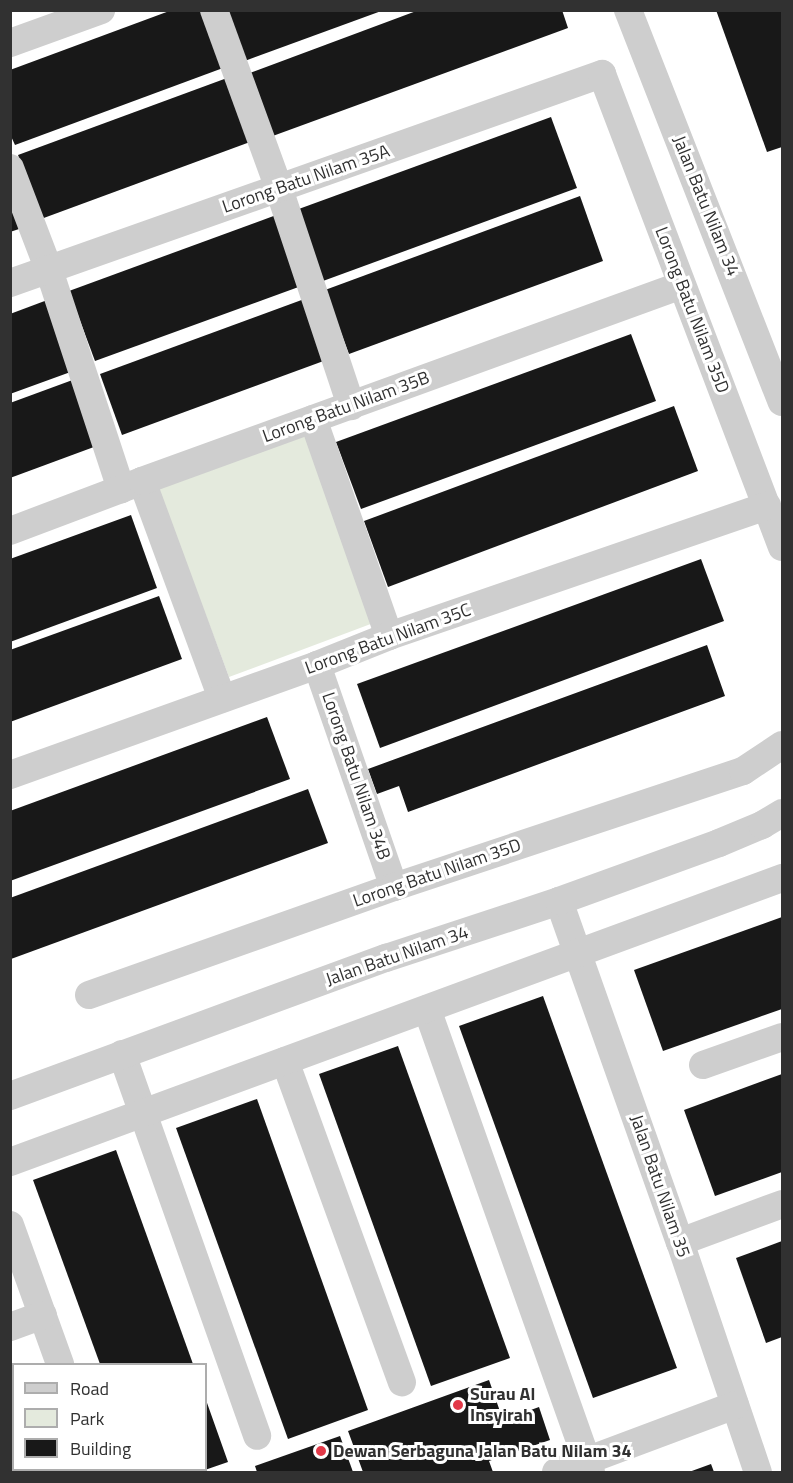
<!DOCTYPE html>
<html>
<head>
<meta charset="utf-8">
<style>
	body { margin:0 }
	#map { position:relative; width:793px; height:1483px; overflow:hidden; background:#fff; font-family:"Titillium Web",sans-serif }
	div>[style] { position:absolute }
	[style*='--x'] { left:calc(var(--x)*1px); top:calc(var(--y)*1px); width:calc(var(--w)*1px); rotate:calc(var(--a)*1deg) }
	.green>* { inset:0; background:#e4eadd }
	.building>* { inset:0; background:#181818 }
	.minor>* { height:28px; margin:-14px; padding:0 14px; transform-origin:14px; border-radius:14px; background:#cecece }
	.dots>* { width:16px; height:16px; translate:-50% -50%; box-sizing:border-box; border:3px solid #fff; border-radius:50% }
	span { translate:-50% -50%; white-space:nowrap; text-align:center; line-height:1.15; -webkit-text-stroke:6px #fff; paint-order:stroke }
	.street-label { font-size:18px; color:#313131 }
	.poi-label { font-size:18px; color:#313131; font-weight:700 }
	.left { translate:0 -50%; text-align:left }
	.frame { position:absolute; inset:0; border:12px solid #313131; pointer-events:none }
	.legend { position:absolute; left:12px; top:1363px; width:195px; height:108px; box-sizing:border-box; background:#fff; border:2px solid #adadad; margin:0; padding:8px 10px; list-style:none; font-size:18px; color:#313131 }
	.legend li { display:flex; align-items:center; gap:12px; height:30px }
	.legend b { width:30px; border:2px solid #adadad }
</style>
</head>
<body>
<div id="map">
	<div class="green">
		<i style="clip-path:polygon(304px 432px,376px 622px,229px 677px,158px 488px)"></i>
	</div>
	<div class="building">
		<i style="clip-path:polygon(172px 10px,202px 10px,223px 68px,15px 145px,10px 134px,10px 70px)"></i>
		<i style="clip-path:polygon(223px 10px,384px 10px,242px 62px)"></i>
		<i style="clip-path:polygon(419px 10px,562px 10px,568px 28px,270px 137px,247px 74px)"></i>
		<i style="clip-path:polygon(716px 10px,782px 10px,782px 147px,767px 152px)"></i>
		<i style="clip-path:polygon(227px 78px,250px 142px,41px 219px,18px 155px)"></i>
		<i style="clip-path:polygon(551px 117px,577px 188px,323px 281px,296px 210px)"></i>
		<i style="clip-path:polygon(10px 188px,25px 227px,10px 232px)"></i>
		<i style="clip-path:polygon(580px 196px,603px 261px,349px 354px,325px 290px)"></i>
		<i style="clip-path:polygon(279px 214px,304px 285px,95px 361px,69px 291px)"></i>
		<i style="clip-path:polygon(307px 298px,329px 359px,122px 435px,100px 374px)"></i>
		<i style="clip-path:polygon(50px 299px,76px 370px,10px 394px,10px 314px)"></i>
		<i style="clip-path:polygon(631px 334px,656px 401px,361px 509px,336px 442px)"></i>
		<i style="clip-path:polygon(78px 378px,102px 444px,10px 478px,10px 403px)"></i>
		<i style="clip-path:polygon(674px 406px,698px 471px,388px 587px,364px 521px)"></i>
		<i style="clip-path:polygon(131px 515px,157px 588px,10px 642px,10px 559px)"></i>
		<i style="clip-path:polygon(701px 559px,724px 621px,380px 748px,357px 684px)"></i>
		<i style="clip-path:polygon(159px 596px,182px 659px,10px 722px,10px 650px)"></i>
		<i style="clip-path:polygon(707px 645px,725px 696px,408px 812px,399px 786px,377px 794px,368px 769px)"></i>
		<i style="clip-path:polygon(267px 717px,290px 779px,10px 881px,10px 811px)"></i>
		<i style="clip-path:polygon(308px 789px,328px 843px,11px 959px,10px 898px)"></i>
		<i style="clip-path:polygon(782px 917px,782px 1009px,663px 1051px,634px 970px)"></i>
		<i style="clip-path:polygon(543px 996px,677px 1368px,593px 1398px,459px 1026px)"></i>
		<i style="clip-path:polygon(398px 1046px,510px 1358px,431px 1386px,319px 1074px)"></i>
		<i style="clip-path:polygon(782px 1074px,782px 1172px,715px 1196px,684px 1110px)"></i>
		<i style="clip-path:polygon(257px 1099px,368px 1410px,288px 1439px,176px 1128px)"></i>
		<i style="clip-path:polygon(116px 1150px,193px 1364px,100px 1364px,33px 1180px)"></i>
		<i style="clip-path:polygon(782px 1241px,782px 1337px,766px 1343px,736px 1258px)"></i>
		<i style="clip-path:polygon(489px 1380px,503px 1420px,539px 1407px,550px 1440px,489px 1461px,493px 1472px,363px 1472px,348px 1431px)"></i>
		<i style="clip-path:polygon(10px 1393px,14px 1400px,14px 1469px,10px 1470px)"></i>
		<i style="clip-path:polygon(206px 1400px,228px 1462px,199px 1472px,139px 1472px,138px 1470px,206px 1470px)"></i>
		<i style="clip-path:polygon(340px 1436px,353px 1472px,257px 1472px,255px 1466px)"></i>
		<i style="clip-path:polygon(711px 1464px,714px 1472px,689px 1472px)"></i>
	</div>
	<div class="minor">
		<i style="--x:214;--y:10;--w:190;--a:70"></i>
		<i style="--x:279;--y:189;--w:229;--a:71.6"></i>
		<i style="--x:628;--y:10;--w:421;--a:68.6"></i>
		<i style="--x:10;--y:43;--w:97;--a:-19.9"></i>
		<i style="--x:10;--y:168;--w:109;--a:69.1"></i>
		<i style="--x:49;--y:270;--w:231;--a:71.8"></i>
		<i style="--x:10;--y:283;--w:628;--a:-19.45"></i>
		<i style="--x:602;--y:74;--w:506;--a:69.17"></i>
		<i style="--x:313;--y:419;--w:230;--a:70.7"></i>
		<i style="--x:142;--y:481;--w:232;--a:69.8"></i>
		<i style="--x:10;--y:531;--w:141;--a:-20.7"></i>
		<i style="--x:142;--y:481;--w:574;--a:-19.95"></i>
		<i style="--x:317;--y:665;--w:235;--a:70.9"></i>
		<i style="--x:10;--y:775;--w:326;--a:-19.7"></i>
		<i style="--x:317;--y:665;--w:78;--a:-21.9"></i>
		<i style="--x:389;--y:636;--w:400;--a:-19"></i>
		<i style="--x:559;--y:901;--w:362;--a:70.5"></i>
		<i style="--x:680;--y:1242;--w:243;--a:71.3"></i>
		<i style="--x:89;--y:995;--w:324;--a:-19.5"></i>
		<i style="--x:394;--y:887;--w:368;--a:-18.4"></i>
		<i style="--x:743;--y:771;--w:47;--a:-33.7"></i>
		<i style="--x:427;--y:1009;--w:491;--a:70.5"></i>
		<i style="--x:122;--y:1054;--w:405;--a:70.5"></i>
		<i style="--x:285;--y:1061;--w:342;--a:70"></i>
		<i style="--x:703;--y:1065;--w:84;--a:-19.5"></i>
		<i style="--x:10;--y:1096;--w:401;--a:-20.2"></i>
		<i style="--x:386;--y:958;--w:182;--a:-18.2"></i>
		<i style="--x:559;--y:901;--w:170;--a:-19.9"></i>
		<i style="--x:719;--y:843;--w:47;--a:-22.7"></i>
		<i style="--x:762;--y:825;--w:23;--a:-31"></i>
		<i style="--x:10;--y:1162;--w:823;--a:-20.2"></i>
		<i style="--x:10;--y:1225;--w:148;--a:70.2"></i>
		<i style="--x:680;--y:1242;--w:109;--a:-20.4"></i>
		<i style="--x:10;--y:1327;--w:35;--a:-20"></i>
		<i style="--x:97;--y:1470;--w:2;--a:63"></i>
		<i style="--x:53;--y:1472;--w:8;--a:-14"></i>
		<i style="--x:556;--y:1472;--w:191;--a:-20.5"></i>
	</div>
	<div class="dots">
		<i style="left:458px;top:1405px;background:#e23948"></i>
		<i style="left:321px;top:1451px;background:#e23948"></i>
	</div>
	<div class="street-label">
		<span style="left:306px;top:179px;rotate:-19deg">Lorong Batu Nilam 35A</span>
		<span style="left:706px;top:206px;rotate:68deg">Jalan Batu Nilam 34</span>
		<span style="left:692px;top:310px;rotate:69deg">Lorong Batu Nilam 35D</span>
		<span style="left:346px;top:407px;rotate:-20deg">Lorong Batu Nilam 35B</span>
		<span style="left:388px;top:639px;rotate:-20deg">Lorong Batu Nilam 35C</span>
		<span style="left:356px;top:776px;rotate:71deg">Lorong Batu Nilam 34B</span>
		<span style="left:437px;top:873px;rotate:-19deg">Lorong Batu Nilam 35D</span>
		<span style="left:397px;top:956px;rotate:-19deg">Jalan Batu Nilam 34</span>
		<span style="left:660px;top:1186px;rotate:71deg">Jalan Batu Nilam 35</span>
	</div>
	<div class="poi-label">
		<span class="left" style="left:470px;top:1405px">Surau Al<br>Insyirah</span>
		<span class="left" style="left:333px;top:1451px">Dewan Serbaguna Jalan Batu Nilam 34</span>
	</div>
	<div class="frame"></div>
	<ul class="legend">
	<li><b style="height:8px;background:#cecece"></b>Road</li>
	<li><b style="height:16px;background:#e4eadd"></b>Park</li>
	<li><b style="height:16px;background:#181818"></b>Building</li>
	</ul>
</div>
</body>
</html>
